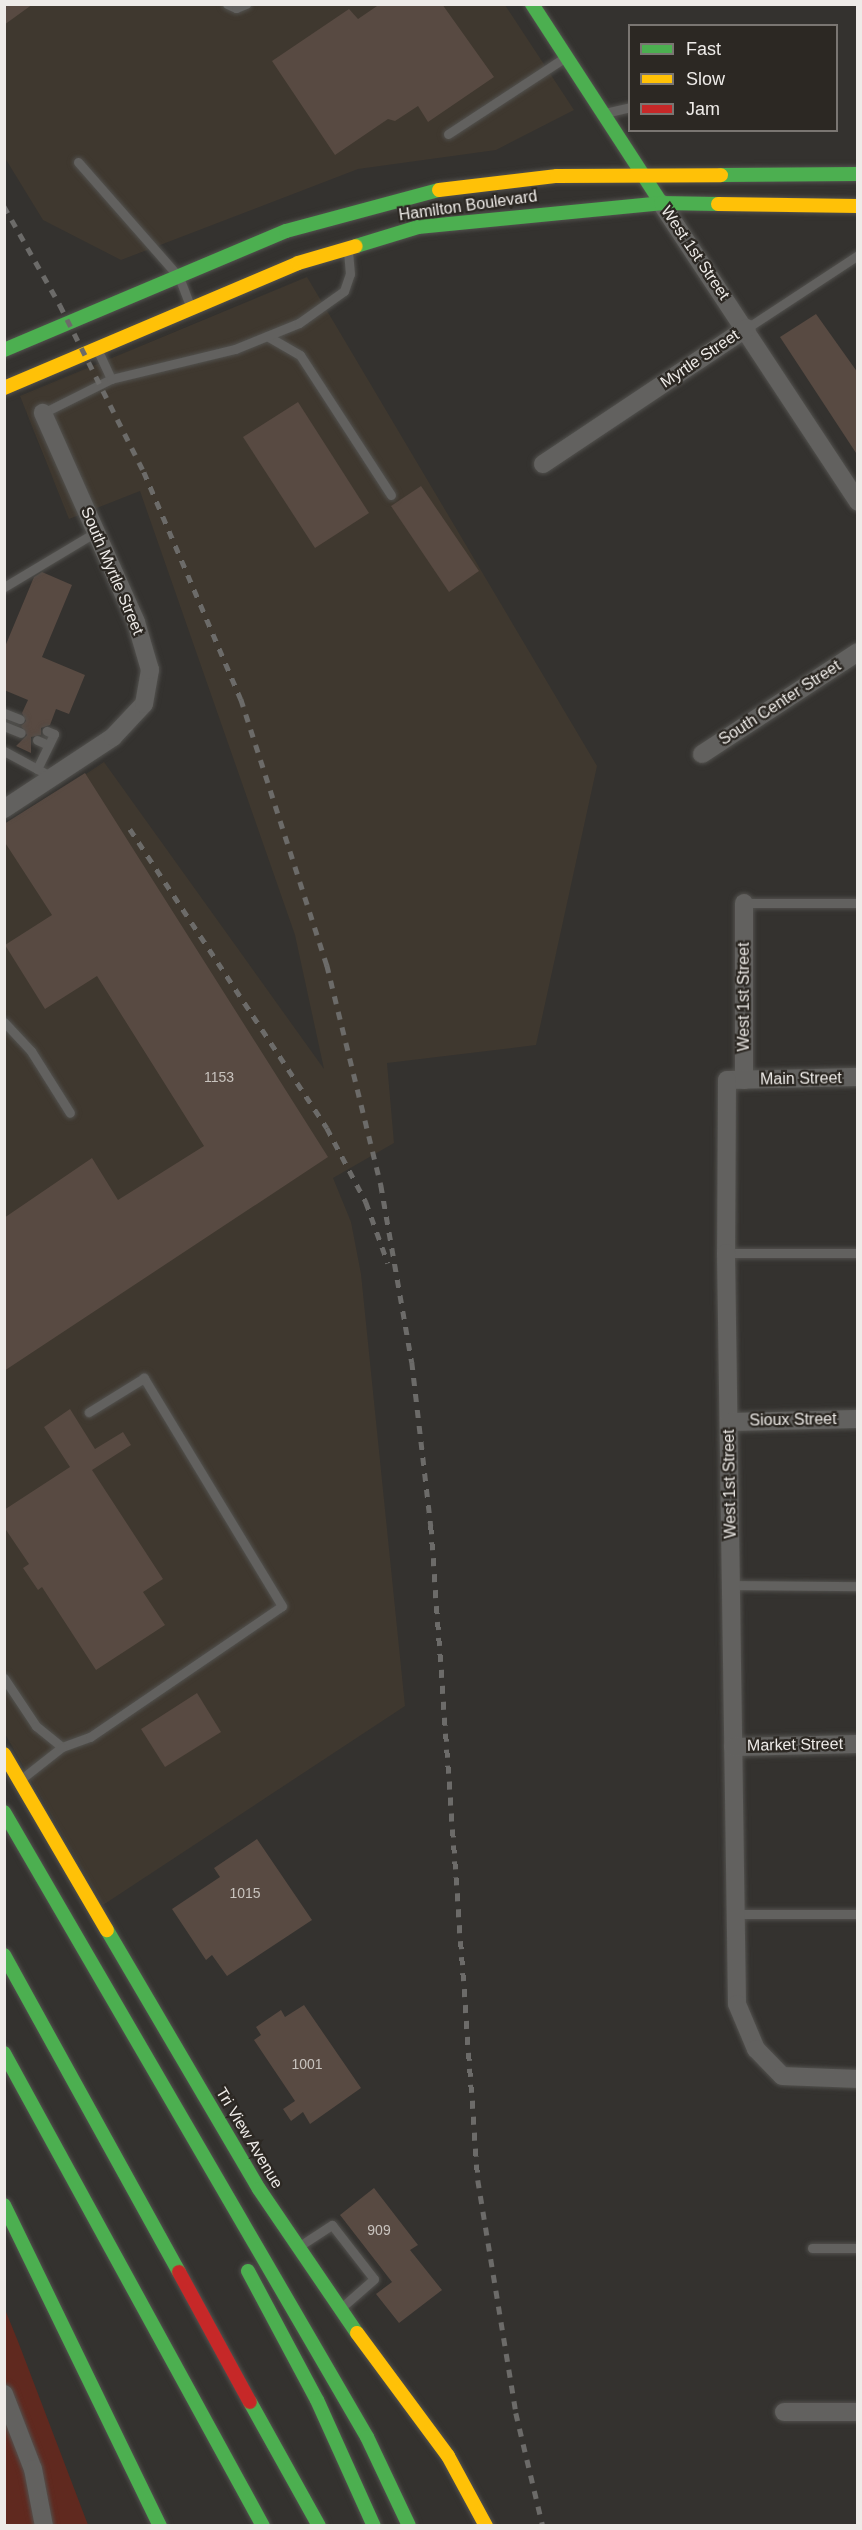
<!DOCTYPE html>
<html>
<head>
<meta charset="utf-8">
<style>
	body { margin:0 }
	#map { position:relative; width:862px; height:2530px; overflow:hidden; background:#34322f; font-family:Arial,sans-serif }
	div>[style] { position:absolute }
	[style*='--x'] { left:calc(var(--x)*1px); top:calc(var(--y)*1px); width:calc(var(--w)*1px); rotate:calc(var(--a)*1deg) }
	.built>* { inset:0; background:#3f382f }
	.green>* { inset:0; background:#60291f }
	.building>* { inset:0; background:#584a42 }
	.roads { filter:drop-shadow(0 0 2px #52514e) drop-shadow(0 0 2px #52514e) }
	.lane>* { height:9px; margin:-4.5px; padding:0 4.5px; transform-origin:4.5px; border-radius:4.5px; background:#62615f }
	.street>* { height:18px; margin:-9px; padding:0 9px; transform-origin:9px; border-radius:9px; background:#62615f }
	.fast>* { height:14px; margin:-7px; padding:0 7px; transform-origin:7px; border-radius:7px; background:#4caf50 }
	.slow>* { height:14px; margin:-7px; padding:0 7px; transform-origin:7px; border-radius:7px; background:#ffc107 }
	.jam>* { height:14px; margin:-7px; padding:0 7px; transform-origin:7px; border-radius:7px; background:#c62828 }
	.rail>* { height:4.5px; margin-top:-2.25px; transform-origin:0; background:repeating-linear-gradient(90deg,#6c6b69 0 8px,transparent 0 16px) }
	span { translate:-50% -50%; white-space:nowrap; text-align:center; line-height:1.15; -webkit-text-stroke:4.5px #2c2823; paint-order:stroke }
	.number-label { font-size:14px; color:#c8c3be }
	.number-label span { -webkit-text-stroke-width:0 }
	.street-label { font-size:16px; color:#eeebe8 }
	.frame { position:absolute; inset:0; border:6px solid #eeebe8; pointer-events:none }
	.legend { position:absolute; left:628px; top:24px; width:210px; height:108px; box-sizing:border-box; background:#2c2823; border:2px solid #7a7672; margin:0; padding:8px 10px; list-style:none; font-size:18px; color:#eeebe8 }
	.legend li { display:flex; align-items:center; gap:12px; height:30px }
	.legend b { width:30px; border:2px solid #7a7672 }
</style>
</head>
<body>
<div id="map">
	<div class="built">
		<i style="clip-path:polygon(5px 5px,505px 5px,574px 110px,496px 150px,358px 169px,121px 260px,43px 220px,5px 158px)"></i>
		<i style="clip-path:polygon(307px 277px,597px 766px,536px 1045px,387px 1063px,394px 1143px,333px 1178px,351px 1222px,361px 1274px,405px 1706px,103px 1905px,5px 1734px,4px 829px,104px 762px,324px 1069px,295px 935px,140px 491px,69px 519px,20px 396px)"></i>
	</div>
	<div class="green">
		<i style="clip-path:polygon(4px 2307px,19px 2344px,88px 2525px,5px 2525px)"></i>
	</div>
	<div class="building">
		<i style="clip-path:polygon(4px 4px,33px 4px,4px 25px)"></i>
		<i style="clip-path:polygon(380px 4px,442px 4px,494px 77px,428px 122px,418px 106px,395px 121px,388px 119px,335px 155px,272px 61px,349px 9px,358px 19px)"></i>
		<i style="clip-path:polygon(816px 314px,858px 373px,858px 456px,780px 337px)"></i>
		<i style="clip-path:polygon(298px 402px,369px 513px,315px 548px,243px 437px)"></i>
		<i style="clip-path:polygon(421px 486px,479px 571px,449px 592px,391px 506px)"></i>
		<i style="clip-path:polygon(42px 572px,72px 585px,42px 657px,85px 675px,69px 714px,56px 709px,50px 725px,41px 728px,41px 735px,31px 737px,31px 753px,16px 746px,27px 735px,21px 726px,26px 721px,22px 713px,28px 700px,4px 690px,4px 649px,34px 577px)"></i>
		<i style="clip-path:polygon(85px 773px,328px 1157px,4px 1371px,4px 1218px,92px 1158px,118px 1200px,204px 1146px,97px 976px,45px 1009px,5px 945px,52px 915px,4px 841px,4px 824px)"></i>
		<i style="clip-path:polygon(70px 1409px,95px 1449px,123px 1432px,131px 1445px,92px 1470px,163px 1579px,143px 1592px,165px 1625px,96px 1670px,42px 1587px,38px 1590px,23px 1568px,29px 1564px,4px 1527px,4px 1510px,70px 1467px,44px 1427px)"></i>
		<i style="clip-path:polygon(197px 1693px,221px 1732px,165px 1767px,141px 1729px)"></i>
		<i style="clip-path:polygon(257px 1839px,312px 1920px,227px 1976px,212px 1955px,206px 1960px,172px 1909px,220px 1877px,214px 1868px)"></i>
		<i style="clip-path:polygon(304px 2005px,361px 2088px,310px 2124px,303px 2112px,291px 2121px,283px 2109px,295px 2101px,254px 2040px,261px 2035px,256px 2027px,281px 2010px,285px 2017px)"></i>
		<i style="clip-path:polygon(374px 2188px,418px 2245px,410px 2250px,442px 2290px,399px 2323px,376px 2294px,392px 2282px,340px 2215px)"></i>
	</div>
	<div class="roads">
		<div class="lane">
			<i style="--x:227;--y:4;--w:10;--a:24"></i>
			<i style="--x:236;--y:8;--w:11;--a:-22"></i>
			<i style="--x:605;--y:113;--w:26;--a:-13"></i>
			<i style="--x:448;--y:134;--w:139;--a:-33.2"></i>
			<i style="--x:78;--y:162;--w:153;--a:48.7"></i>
			<i style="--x:179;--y:277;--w:30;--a:69"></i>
			<i style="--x:747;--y:328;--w:133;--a:-33.3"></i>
			<i style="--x:267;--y:336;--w:38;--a:30"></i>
			<i style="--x:300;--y:355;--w:167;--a:57"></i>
			<i style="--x:98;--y:351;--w:31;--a:65"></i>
			<i style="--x:43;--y:413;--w:76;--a:-26.6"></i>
			<i style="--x:111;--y:379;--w:128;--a:-13.6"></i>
			<i style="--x:235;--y:349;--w:69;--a:-22.1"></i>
			<i style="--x:299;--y:323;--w:55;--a:-35.4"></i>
			<i style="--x:344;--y:291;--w:18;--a:-71"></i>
			<i style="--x:350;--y:274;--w:24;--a:-95"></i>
			<i style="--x:4;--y:587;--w:107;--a:-30.9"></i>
			<i style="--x:4;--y:713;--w:17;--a:21"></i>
			<i style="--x:4;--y:726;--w:18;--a:22"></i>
			<i style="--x:37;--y:740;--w:12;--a:24"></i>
			<i style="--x:4;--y:751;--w:55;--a:28.4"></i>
			<i style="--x:37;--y:769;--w:39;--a:-64"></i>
			<i style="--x:54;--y:734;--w:8;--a:-157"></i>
			<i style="--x:744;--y:903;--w:114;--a:0"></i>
			<i style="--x:4;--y:1022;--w:40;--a:47"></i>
			<i style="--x:31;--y:1051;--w:73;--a:57.8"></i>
			<i style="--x:726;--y:1253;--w:132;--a:0"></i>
			<i style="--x:731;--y:1585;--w:127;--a:0.5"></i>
			<i style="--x:4;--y:1678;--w:58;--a:56.3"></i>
			<i style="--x:36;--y:1726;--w:33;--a:39"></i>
			<i style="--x:62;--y:1747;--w:30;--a:-20"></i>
			<i style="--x:90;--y:1737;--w:232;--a:-34.3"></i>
			<i style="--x:282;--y:1606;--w:267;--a:-121.2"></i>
			<i style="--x:144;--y:1378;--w:65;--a:148.3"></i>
			<i style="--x:20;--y:1780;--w:53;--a:-38.2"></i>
			<i style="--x:735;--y:1914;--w:123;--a:0"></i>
			<i style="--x:301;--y:2245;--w:37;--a:-33"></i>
			<i style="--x:332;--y:2225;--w:68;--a:52.1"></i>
			<i style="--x:374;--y:2279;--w:43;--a:138.8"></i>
			<i style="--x:812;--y:2248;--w:46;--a:0"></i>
		</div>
		<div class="street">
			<i style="--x:661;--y:203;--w:358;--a:56.6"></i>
			<i style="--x:543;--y:464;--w:245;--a:-33.7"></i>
			<i style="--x:702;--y:754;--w:186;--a:-33.2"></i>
			<i style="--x:4;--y:809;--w:131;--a:-33.4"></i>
			<i style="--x:113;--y:737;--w:45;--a:-46.8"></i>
			<i style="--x:144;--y:704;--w:35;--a:-80"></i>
			<i style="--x:150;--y:670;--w:50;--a:-106.3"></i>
			<i style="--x:136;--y:622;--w:229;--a:-114"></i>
			<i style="--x:744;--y:903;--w:177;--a:90"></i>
			<i style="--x:858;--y:1077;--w:131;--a:178.7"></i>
			<i style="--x:727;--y:1080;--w:173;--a:90.3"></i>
			<i style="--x:726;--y:1253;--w:751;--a:89.16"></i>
			<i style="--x:737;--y:2004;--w:49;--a:67.1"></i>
			<i style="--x:756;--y:2049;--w:37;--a:46"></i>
			<i style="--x:782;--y:2076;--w:76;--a:2.3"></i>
			<i style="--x:729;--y:1422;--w:129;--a:-1.3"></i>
			<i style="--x:733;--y:1747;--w:125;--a:-1.4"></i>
			<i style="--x:4;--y:2394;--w:80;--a:68.9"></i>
			<i style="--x:33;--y:2469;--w:58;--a:79.1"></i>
			<i style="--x:784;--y:2412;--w:74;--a:0"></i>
		</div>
		<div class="fast">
			<i style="--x:532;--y:4;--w:237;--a:57"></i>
			<i style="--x:721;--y:175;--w:137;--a:-0.4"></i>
			<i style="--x:356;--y:246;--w:65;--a:-17"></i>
			<i style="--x:418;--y:227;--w:244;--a:-5.6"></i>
			<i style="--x:661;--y:203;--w:57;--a:1"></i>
			<i style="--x:4;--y:350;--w:306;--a:-22.9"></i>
			<i style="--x:286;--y:231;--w:158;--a:-15"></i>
			<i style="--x:4;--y:1812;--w:723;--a:59.85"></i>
			<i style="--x:367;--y:2437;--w:98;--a:64.7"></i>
			<i style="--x:107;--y:1930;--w:300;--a:59.6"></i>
			<i style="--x:259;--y:2189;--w:174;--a:55.8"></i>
			<i style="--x:4;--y:1955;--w:362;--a:61.1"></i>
			<i style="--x:4;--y:2053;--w:539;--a:61.3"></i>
			<i style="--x:4;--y:2205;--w:357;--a:64.1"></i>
			<i style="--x:248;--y:2271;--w:146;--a:61.9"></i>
			<i style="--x:317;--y:2400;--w:138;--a:65.7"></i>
			<i style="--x:250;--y:2402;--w:142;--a:60.9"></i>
		</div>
		<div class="slow">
			<i style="--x:439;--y:190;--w:119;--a:-6.8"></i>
			<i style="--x:557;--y:176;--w:164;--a:-0.3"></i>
			<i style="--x:718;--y:204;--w:140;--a:0.8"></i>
			<i style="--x:4;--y:388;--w:319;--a:-23"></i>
			<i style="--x:298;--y:263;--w:60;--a:-16.3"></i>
			<i style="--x:4;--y:1754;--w:204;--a:59.7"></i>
			<i style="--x:357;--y:2333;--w:153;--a:53.5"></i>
			<i style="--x:448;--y:2456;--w:80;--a:61.5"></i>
		</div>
		<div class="jam">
			<i style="--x:179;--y:2272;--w:148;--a:61.4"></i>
		</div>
	</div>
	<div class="rail">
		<i style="--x:4;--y:206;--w:114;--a:60.5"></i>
		<i style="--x:60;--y:305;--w:187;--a:63.3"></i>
		<i style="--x:144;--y:472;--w:247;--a:66.9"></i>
		<i style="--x:241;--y:699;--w:280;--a:72.1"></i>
		<i style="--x:327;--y:965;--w:227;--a:76.2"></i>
		<i style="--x:381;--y:1185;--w:180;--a:80.1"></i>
		<i style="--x:412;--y:1362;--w:165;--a:83.4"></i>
		<i style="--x:431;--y:1526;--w:656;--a:85.89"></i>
		<i style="--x:478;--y:2180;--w:236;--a:80.7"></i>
		<i style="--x:516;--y:2413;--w:116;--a:76.6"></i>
		<i style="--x:130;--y:829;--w:358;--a:56.6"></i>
		<i style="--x:327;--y:1128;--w:84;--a:62.2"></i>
		<i style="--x:366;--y:1202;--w:65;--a:70.2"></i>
	</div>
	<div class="number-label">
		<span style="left:219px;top:1077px">1153</span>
		<span style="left:245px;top:1893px">1015</span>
		<span style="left:307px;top:2064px">1001</span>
		<span style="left:379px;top:2230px">909</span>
	</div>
	<div class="street-label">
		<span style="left:468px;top:206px;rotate:-8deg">Hamilton Boulevard</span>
		<span style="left:695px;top:253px;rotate:56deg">West 1st Street</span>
		<span style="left:700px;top:359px;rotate:-34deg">Myrtle Street</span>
		<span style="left:112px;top:571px;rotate:67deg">South Myrtle Street</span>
		<span style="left:780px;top:703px;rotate:-33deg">South Center Street</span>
		<span style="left:744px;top:997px;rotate:-90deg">West 1st Street</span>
		<span style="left:801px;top:1079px;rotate:-1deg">Main Street</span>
		<span style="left:793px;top:1420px;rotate:-1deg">Sioux Street</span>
		<span style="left:730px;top:1484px;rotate:-91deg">West 1st Street</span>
		<span style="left:795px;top:1745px;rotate:-1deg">Market Street</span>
		<span style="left:249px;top:2138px;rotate:59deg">Tri View Avenue</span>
	</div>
	<div class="frame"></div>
	<ul class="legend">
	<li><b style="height:8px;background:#4caf50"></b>Fast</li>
	<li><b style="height:8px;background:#ffc107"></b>Slow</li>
	<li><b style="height:8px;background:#c62828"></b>Jam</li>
	</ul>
</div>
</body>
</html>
